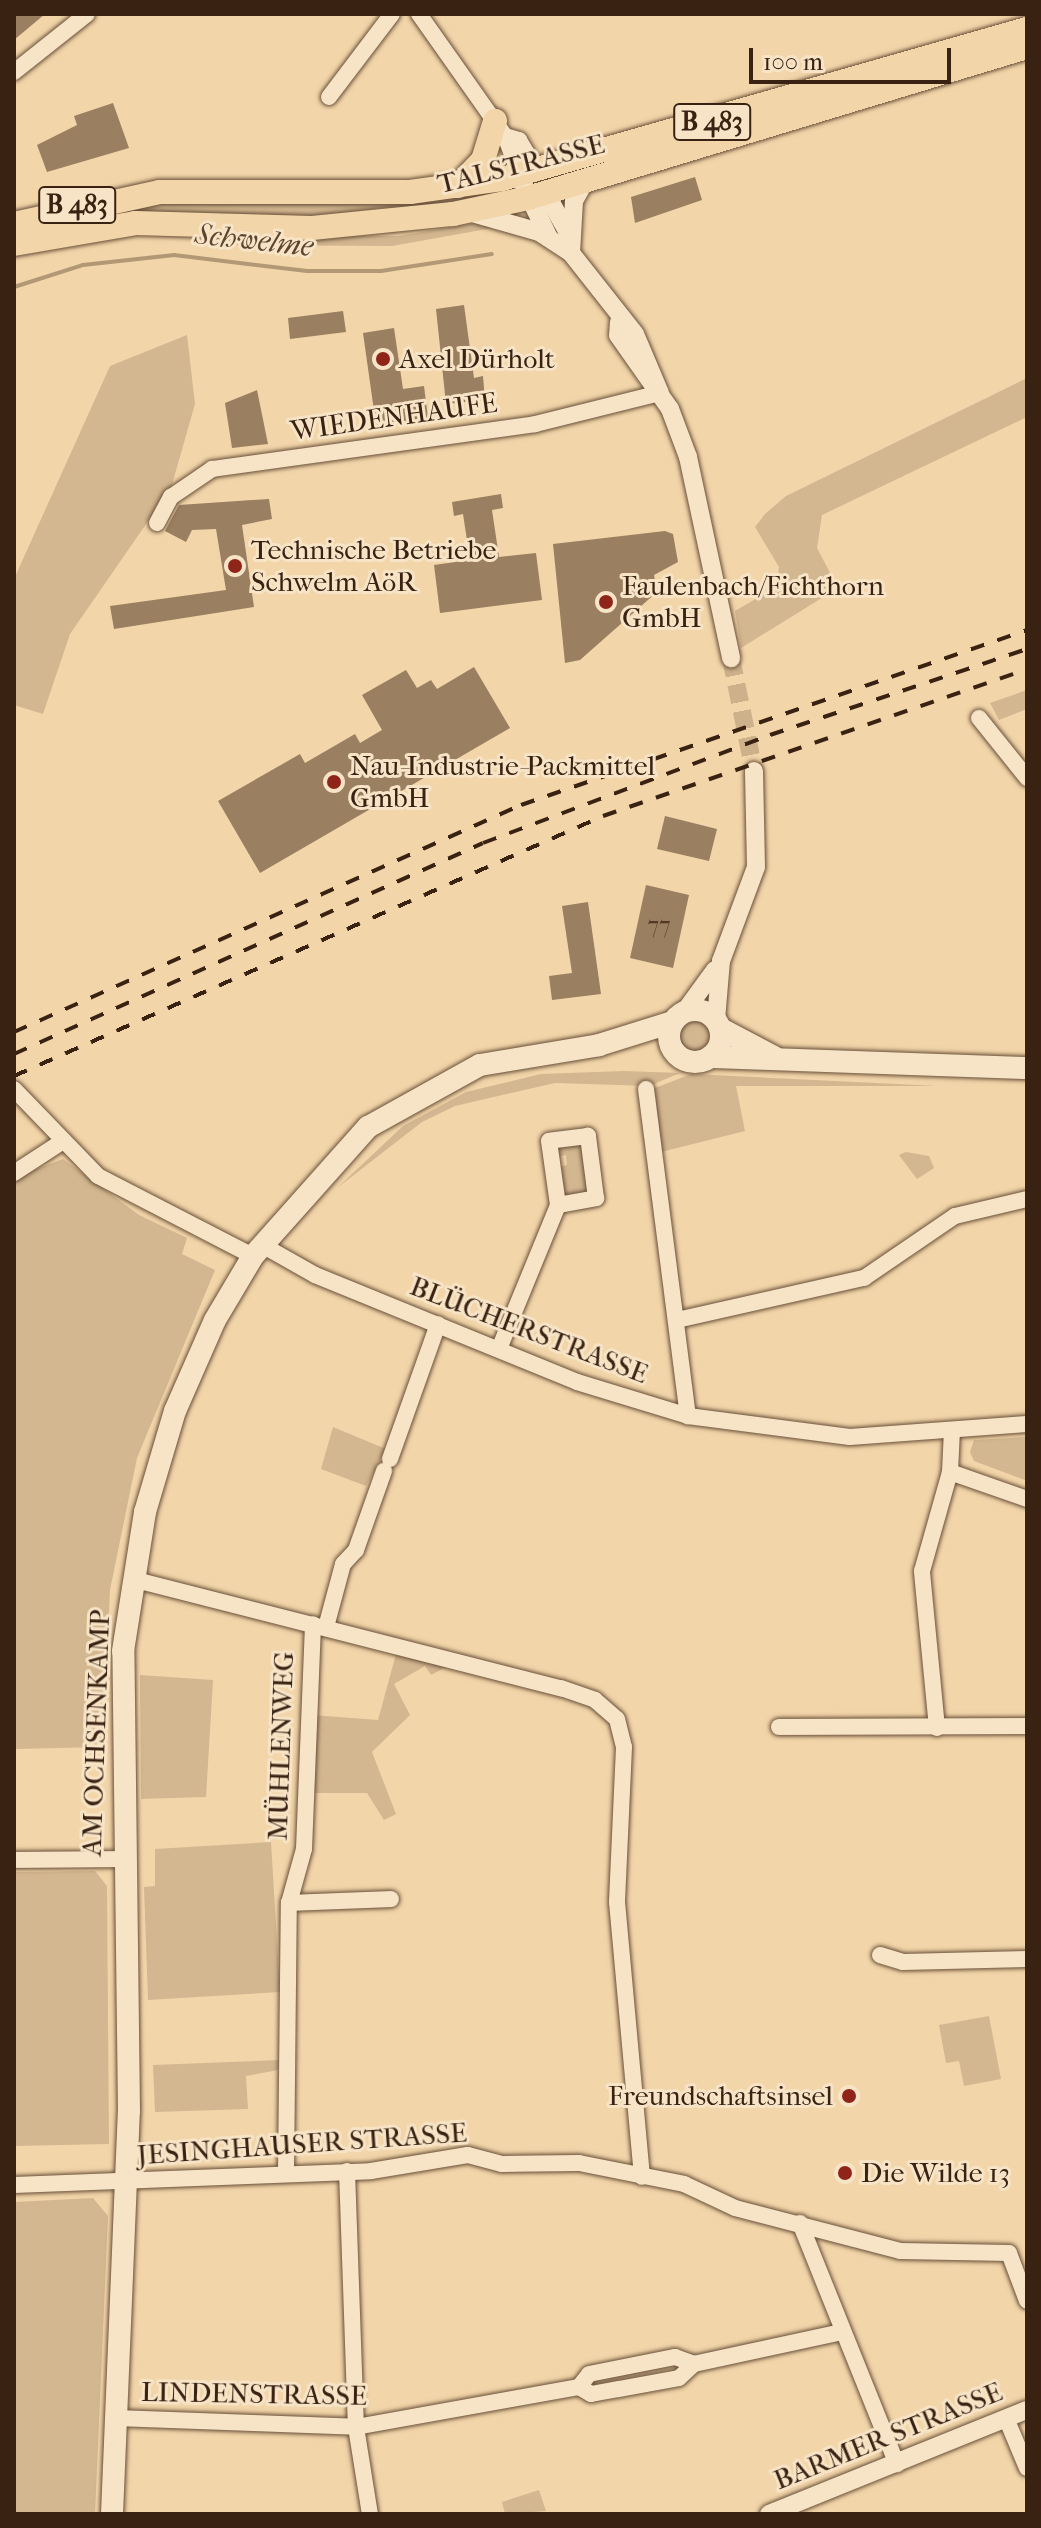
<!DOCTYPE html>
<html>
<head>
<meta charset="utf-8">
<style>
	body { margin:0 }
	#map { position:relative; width:1041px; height:2528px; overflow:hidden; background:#f2d5a9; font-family:"IM FELL French Canon",serif }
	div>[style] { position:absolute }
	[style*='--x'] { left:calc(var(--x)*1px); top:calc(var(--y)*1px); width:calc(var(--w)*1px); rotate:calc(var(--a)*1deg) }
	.green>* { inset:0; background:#d3b790 }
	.round { border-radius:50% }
	.stream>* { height:4px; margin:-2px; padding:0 2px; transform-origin:2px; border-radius:2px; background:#b39876 }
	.building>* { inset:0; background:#9a7f61 }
	.tertiary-tunnel>* { height:18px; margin-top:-9px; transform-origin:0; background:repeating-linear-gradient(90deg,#cdb18b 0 18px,transparent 0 27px) }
	.roads { filter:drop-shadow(0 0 2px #684f38) drop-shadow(0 0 2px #684f38) }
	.minor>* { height:16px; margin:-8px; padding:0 8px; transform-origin:8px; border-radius:8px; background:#f7e4c7 }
	.tertiary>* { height:18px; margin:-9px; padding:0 9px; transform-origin:9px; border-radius:9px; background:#f7e4c7 }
	.secondary>* { height:22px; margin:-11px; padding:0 11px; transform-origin:11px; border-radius:11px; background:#f7e4c7 }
	.secondary>.ring { margin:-11px; padding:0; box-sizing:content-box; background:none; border:22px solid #f7e4c7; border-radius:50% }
	.primary>* { height:24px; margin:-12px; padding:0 12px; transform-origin:12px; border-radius:12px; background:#f2d5a9 }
	.rail>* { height:4px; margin-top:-2px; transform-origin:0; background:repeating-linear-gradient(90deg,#3a2213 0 14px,transparent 0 28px) }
	.dots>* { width:22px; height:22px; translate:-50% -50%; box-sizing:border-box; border:4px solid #f7e4c7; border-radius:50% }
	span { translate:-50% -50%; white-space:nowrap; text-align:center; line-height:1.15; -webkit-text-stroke:6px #f7e4c7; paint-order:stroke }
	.number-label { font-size:24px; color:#523926 }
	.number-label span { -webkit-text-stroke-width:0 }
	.shield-label span { padding:2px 6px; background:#f7e4c7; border:2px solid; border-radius:6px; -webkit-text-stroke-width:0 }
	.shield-label { font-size:26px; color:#3a2213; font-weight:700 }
	.street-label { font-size:28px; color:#3a2213 }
	.poi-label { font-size:28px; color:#3a2213 }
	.left { translate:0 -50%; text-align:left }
	.right { translate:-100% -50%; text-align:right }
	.water-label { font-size:30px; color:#5e4531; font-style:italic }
	.frame { position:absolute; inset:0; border:16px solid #3a2213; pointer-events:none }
	.scale { position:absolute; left:749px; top:48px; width:202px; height:36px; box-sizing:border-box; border:4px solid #3a2213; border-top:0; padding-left:10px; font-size:24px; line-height:28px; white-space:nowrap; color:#3a2213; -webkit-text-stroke:6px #f7e4c7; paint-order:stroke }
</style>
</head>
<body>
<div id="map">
	<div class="green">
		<i style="clip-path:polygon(491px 192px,311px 218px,43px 222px,115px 204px)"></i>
		<i style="clip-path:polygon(476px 223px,498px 227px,392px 246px,233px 245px,233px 235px,398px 236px)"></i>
		<i style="clip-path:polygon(187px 335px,195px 404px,171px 488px,70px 634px,43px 714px,14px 705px,14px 579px,110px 366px)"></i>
		<i style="clip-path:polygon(1027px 378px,1027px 417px,822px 515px,817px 548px,838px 588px,741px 648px,735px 611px,776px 587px,779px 567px,755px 527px,765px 514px,786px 496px)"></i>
		<i style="clip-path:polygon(1027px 690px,1027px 709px,999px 720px,990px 703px)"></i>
		<i class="round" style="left:677px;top:1018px;width:36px;height:36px"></i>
		<i style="clip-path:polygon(624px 1071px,680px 1073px,649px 1086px,555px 1083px,455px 1106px,422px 1122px,337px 1188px,403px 1126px,466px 1092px,541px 1074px)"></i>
		<i style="clip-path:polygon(691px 1074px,938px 1086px,736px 1086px,745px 1131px,661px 1152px,650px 1090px)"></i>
		<i style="clip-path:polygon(581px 1144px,590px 1185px,586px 1193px,563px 1199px,557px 1167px,567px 1165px,566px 1155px,556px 1157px,558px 1147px)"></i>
		<i style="clip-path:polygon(906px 1152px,929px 1156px,934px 1168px,917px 1179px,899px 1155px)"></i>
		<i style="clip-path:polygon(14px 1157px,24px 1174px,63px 1159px,139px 1215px,187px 1238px,182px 1254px,215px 1270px,137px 1458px,110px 1590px,103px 1747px,14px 1749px)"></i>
		<i style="clip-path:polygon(333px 1427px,386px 1449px,366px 1486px,321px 1469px)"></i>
		<i style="clip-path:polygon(1027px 1437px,1027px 1481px,974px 1461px,970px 1452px,974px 1440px)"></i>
		<i style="clip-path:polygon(396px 1654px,446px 1667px,431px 1675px,425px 1666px,394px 1684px,410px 1715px,372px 1752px,396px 1814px,384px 1820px,367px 1793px,308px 1793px,312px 1715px,378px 1720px)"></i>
		<i style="clip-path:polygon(140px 1675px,213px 1680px,206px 1797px,141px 1799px)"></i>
		<i style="clip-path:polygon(271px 1842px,280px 1992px,148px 2000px,144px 1887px,155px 1886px,155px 1849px)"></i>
		<i style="clip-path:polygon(95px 1871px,107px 1886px,109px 2144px,14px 2146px,14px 1872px)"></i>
		<i style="clip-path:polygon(989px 2016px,1001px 2079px,964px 2086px,959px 2061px,946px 2063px,939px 2025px)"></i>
		<i style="clip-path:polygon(279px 2060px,278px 2070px,246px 2076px,248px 2109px,155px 2112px,153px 2065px)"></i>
		<i style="clip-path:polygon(93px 2198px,108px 2216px,95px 2514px,14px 2514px,14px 2202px)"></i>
		<i style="clip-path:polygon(539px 2490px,546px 2511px,505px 2514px,502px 2502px)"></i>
	</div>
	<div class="stream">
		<i style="--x:14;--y:287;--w:72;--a:-17.7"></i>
		<i style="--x:83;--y:265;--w:92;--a:-6.3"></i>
		<i style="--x:174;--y:255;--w:134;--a:6.9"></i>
		<i style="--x:307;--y:271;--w:74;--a:0"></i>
		<i style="--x:381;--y:271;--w:112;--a:-8.7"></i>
	</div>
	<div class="building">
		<i style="clip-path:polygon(14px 14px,45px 14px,14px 40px)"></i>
		<i style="clip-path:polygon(113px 103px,129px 148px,47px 172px,37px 145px,77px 125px,74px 116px)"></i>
		<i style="clip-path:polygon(695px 177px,702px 200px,635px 223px,631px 197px)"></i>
		<i style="clip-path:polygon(464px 305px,474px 378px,483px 376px,485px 400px,446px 404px,436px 309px)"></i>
		<i style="clip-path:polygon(343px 311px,346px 332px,290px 339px,288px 318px)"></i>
		<i style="clip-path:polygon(394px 328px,403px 389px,424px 386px,428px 418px,376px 425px,363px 333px)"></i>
		<i style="clip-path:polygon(257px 390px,268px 444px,232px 448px,225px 403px)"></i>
		<i style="clip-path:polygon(501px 494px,503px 508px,492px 510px,499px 557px,536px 553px,542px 600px,440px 613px,434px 565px,470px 560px,463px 514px,454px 516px,452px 502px)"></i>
		<i style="clip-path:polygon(269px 499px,272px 519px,242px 525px,254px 607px,114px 629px,110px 606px,226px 590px,216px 529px,192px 530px,186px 542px,165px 531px,179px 505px)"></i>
		<i style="clip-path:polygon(665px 531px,673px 534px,678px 562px,654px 575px,657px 592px,580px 660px,565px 663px,553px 544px)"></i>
		<i style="clip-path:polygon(474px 667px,510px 728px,260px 873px,218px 801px,300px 754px,305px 763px,355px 734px,360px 743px,382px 730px,362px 695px,406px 670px,417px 688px,431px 680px,437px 689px)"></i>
		<i style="clip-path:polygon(665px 816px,717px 829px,709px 861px,657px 849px)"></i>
		<i style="clip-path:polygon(646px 885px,689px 895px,673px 968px,630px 958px)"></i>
		<i style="clip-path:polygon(588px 902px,601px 994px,552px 1000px,549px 976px,572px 973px,562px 906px)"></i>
	</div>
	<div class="tertiary-tunnel">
		<i style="--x:731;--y:658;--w:115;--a:78.5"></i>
	</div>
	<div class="roads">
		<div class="minor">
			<i style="--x:419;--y:14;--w:149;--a:54.8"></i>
			<i style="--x:505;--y:136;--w:43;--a:69.4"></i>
			<i style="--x:14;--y:72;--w:93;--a:-38.5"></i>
			<i style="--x:329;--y:97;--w:104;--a:-52.8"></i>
			<i style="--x:505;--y:136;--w:15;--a:16"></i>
			<i style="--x:519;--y:140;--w:37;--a:59"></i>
			<i style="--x:157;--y:523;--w:30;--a:-62"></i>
			<i style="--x:171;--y:497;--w:50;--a:-34.3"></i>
			<i style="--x:212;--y:469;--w:326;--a:-7.9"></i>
			<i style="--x:535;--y:424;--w:129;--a:-13.9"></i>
			<i style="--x:979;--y:718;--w:77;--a:51.3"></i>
			<i style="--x:14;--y:1089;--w:121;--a:46"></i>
			<i style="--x:98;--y:1176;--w:174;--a:27.3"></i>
			<i style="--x:646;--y:1089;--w:330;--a:82.7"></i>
			<i style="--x:14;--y:1173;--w:55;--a:-33.1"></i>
			<i style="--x:262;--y:1245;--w:61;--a:29.5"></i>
			<i style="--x:315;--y:1275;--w:283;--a:22.2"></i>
			<i style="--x:577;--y:1382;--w:116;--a:17"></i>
			<i style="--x:688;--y:1416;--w:163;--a:7.4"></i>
			<i style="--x:850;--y:1437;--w:177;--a:-4.2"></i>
			<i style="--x:677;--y:1320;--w:192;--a:-12.7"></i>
			<i style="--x:864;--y:1278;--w:110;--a:-34.3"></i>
			<i style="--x:955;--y:1216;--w:74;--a:-13.3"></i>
			<i style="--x:499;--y:1349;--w:156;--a:-67.7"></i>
			<i style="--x:558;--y:1205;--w:39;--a:-10"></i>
			<i style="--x:596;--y:1198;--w:63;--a:-97.4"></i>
			<i style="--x:588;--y:1136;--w:39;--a:173"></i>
			<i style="--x:549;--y:1141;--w:65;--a:82"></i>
			<i style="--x:390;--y:1459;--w:143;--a:-70.4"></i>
			<i style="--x:950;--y:1472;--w:82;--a:19.3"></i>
			<i style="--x:132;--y:1579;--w:443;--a:14.3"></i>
			<i style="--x:561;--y:1688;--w:36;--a:19"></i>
			<i style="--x:595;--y:1700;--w:29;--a:41"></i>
			<i style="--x:617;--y:1719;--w:29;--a:76"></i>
			<i style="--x:624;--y:1747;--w:155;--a:92.6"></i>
			<i style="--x:617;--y:1902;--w:276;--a:84.8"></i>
			<i style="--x:326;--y:1627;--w:65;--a:-74.9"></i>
			<i style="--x:343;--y:1564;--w:19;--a:-47"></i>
			<i style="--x:356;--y:1550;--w:84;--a:-70.5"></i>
			<i style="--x:779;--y:1727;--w:248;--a:-0.2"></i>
			<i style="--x:937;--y:1728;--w:158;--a:-95.5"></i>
			<i style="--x:922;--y:1571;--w:103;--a:-74.2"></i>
			<i style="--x:950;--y:1472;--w:42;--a:-87.3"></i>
			<i style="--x:14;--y:1860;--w:107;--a:-0.5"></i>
			<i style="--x:289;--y:1903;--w:102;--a:-2.2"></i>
			<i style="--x:880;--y:1955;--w:24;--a:17"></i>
			<i style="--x:903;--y:1962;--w:124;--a:-1.4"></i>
			<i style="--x:347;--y:2171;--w:256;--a:88"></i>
			<i style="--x:356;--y:2427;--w:88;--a:80.9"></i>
			<i style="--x:286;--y:2173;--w:270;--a:-89.4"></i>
			<i style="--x:289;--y:1903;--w:56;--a:-74.5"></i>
			<i style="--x:304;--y:1849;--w:225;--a:-87.7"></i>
			<i style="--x:14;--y:2185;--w:357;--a:-2.2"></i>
			<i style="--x:371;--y:2171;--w:98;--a:-9.4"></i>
			<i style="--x:468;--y:2155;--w:35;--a:15"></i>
			<i style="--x:502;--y:2164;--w:77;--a:-0.7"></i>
			<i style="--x:579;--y:2163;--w:107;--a:11.3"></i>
			<i style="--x:684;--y:2184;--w:56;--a:25.2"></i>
			<i style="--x:735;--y:2208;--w:171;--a:14.6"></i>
			<i style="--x:900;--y:2251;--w:109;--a:1.1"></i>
			<i style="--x:1009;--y:2253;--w:51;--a:69.4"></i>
			<i style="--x:800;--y:2223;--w:260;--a:68.1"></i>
			<i style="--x:579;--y:2387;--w:16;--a:-52"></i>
			<i style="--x:589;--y:2374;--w:88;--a:-11.2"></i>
			<i style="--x:675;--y:2357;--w:20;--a:20"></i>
			<i style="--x:116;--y:2418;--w:240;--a:2.1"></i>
			<i style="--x:356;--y:2427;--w:227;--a:-10.2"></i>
			<i style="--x:579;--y:2387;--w:14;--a:30"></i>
			<i style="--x:591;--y:2394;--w:89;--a:-10.3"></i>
			<i style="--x:679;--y:2378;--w:21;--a:-43"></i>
			<i style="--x:694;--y:2364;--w:151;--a:-12.2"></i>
			<i style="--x:1006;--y:2418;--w:54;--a:67.2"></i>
		</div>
		<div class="tertiary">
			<i style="--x:524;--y:186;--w:58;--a:64.3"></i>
			<i style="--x:545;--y:192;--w:53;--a:60.5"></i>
			<i style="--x:469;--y:212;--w:73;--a:15.9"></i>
			<i style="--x:539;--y:232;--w:38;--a:33"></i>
			<i style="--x:571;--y:253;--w:103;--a:51.7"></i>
			<i style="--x:635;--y:334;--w:64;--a:67"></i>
			<i style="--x:571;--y:253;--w:52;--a:-86.7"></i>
			<i style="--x:574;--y:201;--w:23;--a:-61"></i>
			<i style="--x:619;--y:322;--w:13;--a:94"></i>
			<i style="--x:618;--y:335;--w:90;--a:54.9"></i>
			<i style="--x:670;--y:409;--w:51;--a:69.4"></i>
			<i style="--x:688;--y:457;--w:206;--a:77.9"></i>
			<i style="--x:685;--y:1011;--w:51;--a:-53.8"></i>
			<i style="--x:716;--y:1020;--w:59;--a:-85.2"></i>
			<i style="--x:721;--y:961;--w:100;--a:-69.6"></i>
			<i style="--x:756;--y:867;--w:96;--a:-91.2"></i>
			<i style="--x:769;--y:2514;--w:278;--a:-22"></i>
		</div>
		<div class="secondary">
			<i class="ring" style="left:669px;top:1010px;width:30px;height:30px"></i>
			<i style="--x:721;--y:1029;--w:60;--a:27.8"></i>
			<i style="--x:710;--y:1057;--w:317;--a:2"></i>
			<i style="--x:112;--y:2514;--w:403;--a:-87.6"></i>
			<i style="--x:129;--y:2111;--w:460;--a:-90.7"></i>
			<i style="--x:123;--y:1651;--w:141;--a:-81"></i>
			<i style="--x:145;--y:1512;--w:105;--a:-73.5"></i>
			<i style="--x:175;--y:1411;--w:99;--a:-66.3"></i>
			<i style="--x:215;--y:1320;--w:74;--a:-59.3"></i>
			<i style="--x:253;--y:1256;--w:173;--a:-48.3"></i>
			<i style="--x:368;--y:1127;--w:128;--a:-29"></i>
			<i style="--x:480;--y:1065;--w:121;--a:-9.5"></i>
			<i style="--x:599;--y:1045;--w:77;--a:-17.3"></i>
		</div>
		<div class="primary">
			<i style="--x:458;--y:186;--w:36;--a:-46"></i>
			<i style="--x:483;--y:160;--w:41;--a:-72.9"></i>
			<i style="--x:14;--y:224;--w:148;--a:-12.4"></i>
			<i style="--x:159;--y:192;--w:251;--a:0"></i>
			<i style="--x:410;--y:192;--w:93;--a:-8"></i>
			<i style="--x:502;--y:179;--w:546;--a:-15.95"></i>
			<i style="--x:14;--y:244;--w:123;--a:-9.8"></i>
			<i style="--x:135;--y:223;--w:177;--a:1.6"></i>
			<i style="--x:312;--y:228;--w:142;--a:-5.7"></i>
			<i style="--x:453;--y:214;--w:77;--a:-12"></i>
			<i style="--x:528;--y:198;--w:521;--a:-16.84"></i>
		</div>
	</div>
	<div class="rail">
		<i style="--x:14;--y:1032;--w:555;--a:-24.12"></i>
		<i style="--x:521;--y:805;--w:535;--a:-19.08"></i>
		<i style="--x:14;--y:1054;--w:514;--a:-24.22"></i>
		<i style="--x:483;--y:843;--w:307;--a:-20.6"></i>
		<i style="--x:770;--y:735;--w:271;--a:-18.5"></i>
		<i style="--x:14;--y:1076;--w:644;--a:-23.82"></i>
		<i style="--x:603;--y:816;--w:449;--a:-19.1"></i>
	</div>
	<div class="dots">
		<i style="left:383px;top:359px;background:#8f2418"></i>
		<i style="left:235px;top:566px;background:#8f2418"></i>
		<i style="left:606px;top:602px;background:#8f2418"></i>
		<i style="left:334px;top:782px;background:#8f2418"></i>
		<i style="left:849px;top:2096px;background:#8f2418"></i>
		<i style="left:845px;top:2173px;background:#8f2418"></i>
	</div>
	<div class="number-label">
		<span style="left:659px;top:926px">77</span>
	</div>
	<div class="shield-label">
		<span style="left:712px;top:122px">B 483</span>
		<span style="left:77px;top:205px">B 483</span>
	</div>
	<div class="street-label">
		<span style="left:521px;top:164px;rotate:-14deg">TALSTRASSE</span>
		<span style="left:394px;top:417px;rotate:-8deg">WIEDENHAUFE</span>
		<span style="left:529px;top:1330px;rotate:21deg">BLÜCHERSTRASSE</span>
		<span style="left:96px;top:1733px;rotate:-88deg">AM OCHSENKAMP</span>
		<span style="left:281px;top:1746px;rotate:-88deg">MÜHLENWEG</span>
		<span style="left:302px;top:2144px;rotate:-4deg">JESINGHAUSER STRASSE</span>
		<span style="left:254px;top:2394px;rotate:1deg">LINDENSTRASSE</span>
		<span style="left:888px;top:2436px;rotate:-22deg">BARMER STRASSE</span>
	</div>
	<div class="poi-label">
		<span class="left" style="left:399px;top:359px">Axel Dürholt</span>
		<span class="left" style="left:251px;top:566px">Technische Betriebe<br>Schwelm AöR</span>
		<span class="left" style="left:622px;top:602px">Faulenbach/Fichthorn<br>GmbH</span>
		<span class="left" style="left:350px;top:782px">Nau-Industrie-Packmittel<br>GmbH</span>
		<span class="right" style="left:833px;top:2096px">Freundschaftsinsel</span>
		<span class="left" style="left:861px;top:2173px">Die Wilde 13</span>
	</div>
	<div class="water-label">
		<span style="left:254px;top:241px;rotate:6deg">Schwelme</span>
	</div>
	<div class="frame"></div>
	<div class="scale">100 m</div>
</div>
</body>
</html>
